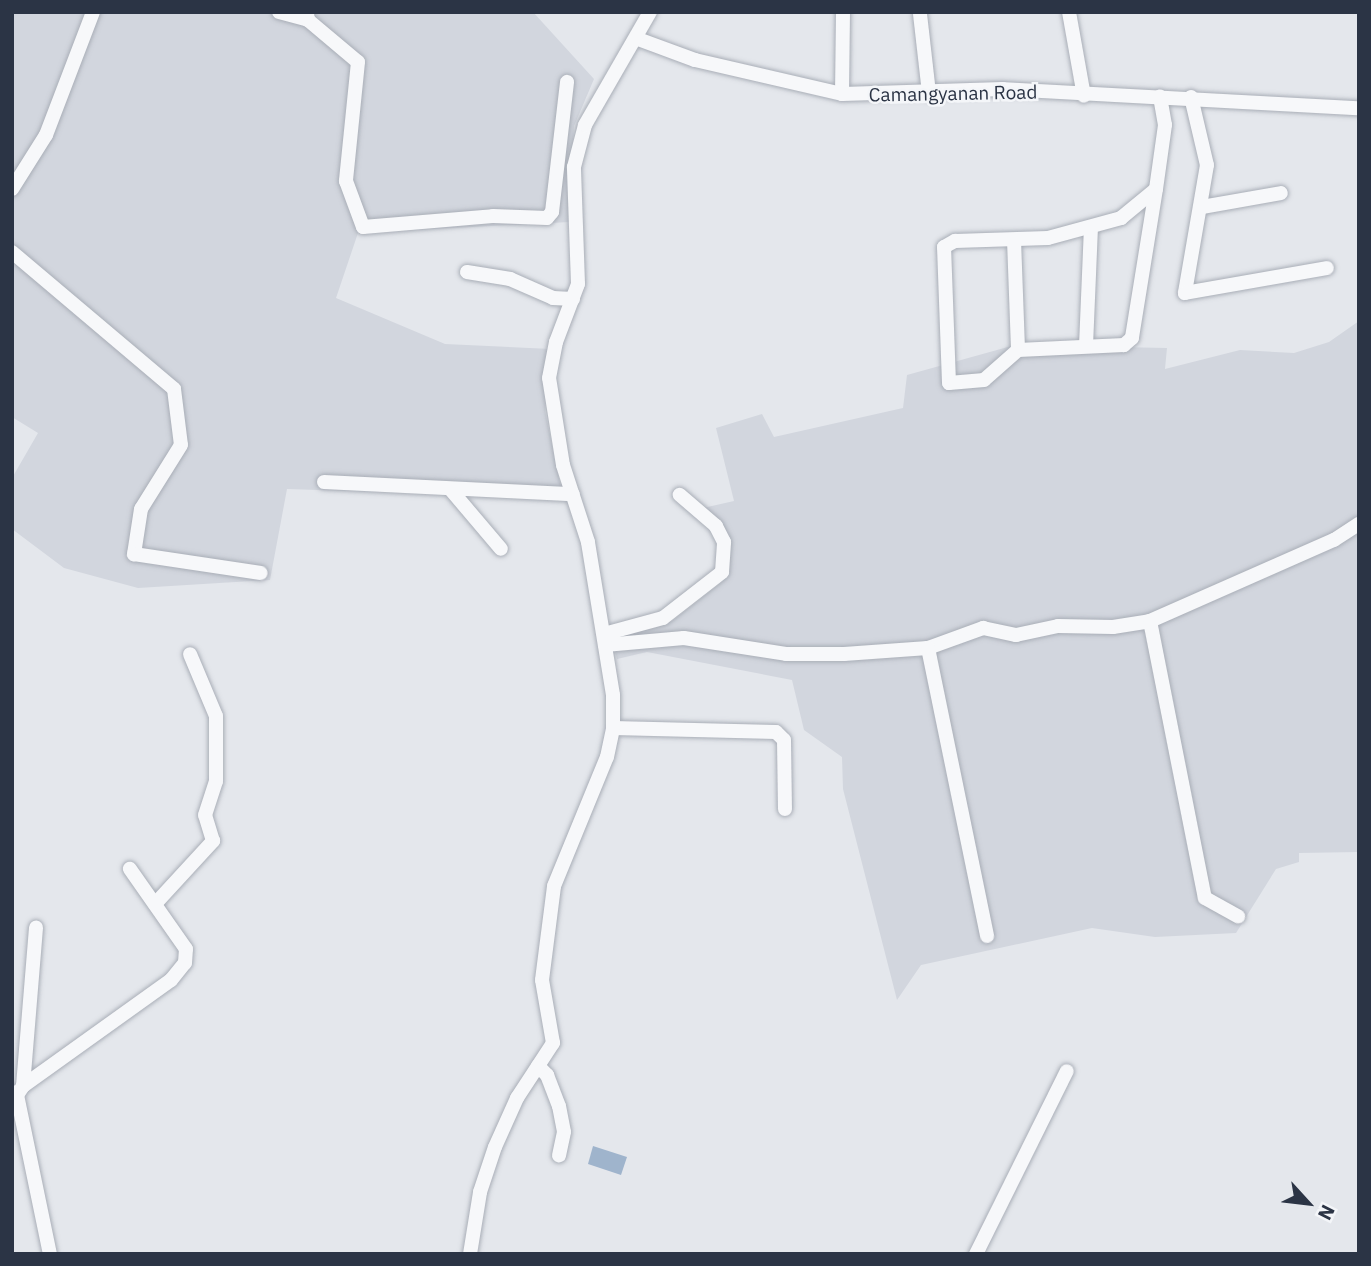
<!DOCTYPE html>
<html>
<head>
<meta charset="utf-8">
<style>
	body { margin:0 }
	#map { position:relative; width:1371px; height:1266px; overflow:hidden; background:#e4e7ec; font-family:"IBM Plex Sans",sans-serif }
	div>[style] { position:absolute }
	[style*='--x'] { left:calc(var(--x)*1px); top:calc(var(--y)*1px); width:calc(var(--w)*1px); rotate:calc(var(--a)*1deg) }
	.built>* { inset:0; background:#d2d6de }
	.water>* { inset:0; background:#9fb4cc }
	.roads { filter:drop-shadow(0 0 2px #a9aeb7) drop-shadow(0 0 2px #a9aeb7) }
	.minor>* { height:14px; margin:-7px; padding:0 7px; transform-origin:7px; border-radius:7px; background:#f7f8fa }
	span { translate:-50% -50%; white-space:nowrap; text-align:center; line-height:1.15; -webkit-text-stroke:5px #f4f6f9; paint-order:stroke }
	.street-label { font-size:19px; color:#2b3445 }
	.frame { position:absolute; inset:0; border:14px solid #2b3445; pointer-events:none }
	.north { position:absolute; left:1273px; top:1168px; width:70px; height:70px; -webkit-text-stroke:5px #f4f6f9; paint-order:stroke; rotate:117deg; font-size:19px; font-weight:700; line-height:28px; text-align:center; color:#2b3445 }
	.north::after { content:''; display:block; margin:auto; width:24px; height:32px; background:#2b3445; clip-path:polygon(50% 0,100% 100%,50% 72%,0 100%) }
</style>
</head>
<body>
<div id="map">
	<div class="built">
		<i style="clip-path:polygon(12px 12px,533px 12px,594px 79px,574px 126px,569px 222px,358px 233px,336px 298px,445px 344px,551px 349px,545px 411px,563px 498px,287px 489px,270px 580px,138px 588px,64px 568px,12px 529px,12px 478px,38px 433px,12px 417px)"></i>
		<i style="clip-path:polygon(1359px 321px,1359px 852px,1299px 853px,1299px 862px,1276px 869px,1236px 933px,1155px 937px,1092px 928px,921px 965px,897px 1000px,843px 789px,842px 757px,804px 730px,792px 680px,647px 652px,617px 659px,612px 638px,672px 621px,723px 581px,731px 540px,703px 508px,734px 501px,716px 428px,762px 414px,774px 437px,903px 408px,907px 375px,1015px 345px,1167px 348px,1165px 369px,1240px 350px,1294px 353px,1329px 342px)"></i>
	</div>
	<div class="water">
		<i style="clip-path:polygon(593px 1146px,627px 1157px,621px 1175px,588px 1164px)"></i>
	</div>
	<div class="roads">
		<div class="minor">
			<i style="--x:279;--y:12;--w:30;--a:15"></i>
			<i style="--x:308;--y:20;--w:6;--a:-99"></i>
			<i style="--x:1069;--y:12;--w:85;--a:79.9"></i>
			<i style="--x:920;--y:14;--w:80;--a:83.5"></i>
			<i style="--x:308;--y:20;--w:65;--a:40"></i>
			<i style="--x:358;--y:62;--w:120;--a:95.8"></i>
			<i style="--x:346;--y:181;--w:49;--a:69.7"></i>
			<i style="--x:363;--y:227;--w:130;--a:-4.8"></i>
			<i style="--x:493;--y:216;--w:54;--a:2.1"></i>
			<i style="--x:547;--y:218;--w:8;--a:-50"></i>
			<i style="--x:552;--y:212;--w:131;--a:-83.4"></i>
			<i style="--x:638;--y:39;--w:61;--a:20.2"></i>
			<i style="--x:695;--y:60;--w:151;--a:13"></i>
			<i style="--x:842;--y:94;--w:161;--a:-1.8"></i>
			<i style="--x:1003;--y:89;--w:357;--a:3.1"></i>
			<i style="--x:842;--y:94;--w:82;--a:-89.3"></i>
			<i style="--x:1191;--y:97;--w:70;--a:76.8"></i>
			<i style="--x:1207;--y:165;--w:130;--a:99.8"></i>
			<i style="--x:1185;--y:293;--w:144;--a:-10"></i>
			<i style="--x:12;--y:189;--w:64;--a:-57.8"></i>
			<i style="--x:46;--y:135;--w:132;--a:-69.1"></i>
			<i style="--x:1156;--y:189;--w:151;--a:99.2"></i>
			<i style="--x:1132;--y:338;--w:11;--a:139"></i>
			<i style="--x:1124;--y:345;--w:106;--a:177.3"></i>
			<i style="--x:1018;--y:350;--w:45;--a:138.6"></i>
			<i style="--x:984;--y:380;--w:35;--a:175"></i>
			<i style="--x:949;--y:383;--w:136;--a:-92.1"></i>
			<i style="--x:944;--y:247;--w:13;--a:-29"></i>
			<i style="--x:955;--y:241;--w:93;--a:-1.8"></i>
			<i style="--x:1048;--y:238;--w:76;--a:-15.3"></i>
			<i style="--x:1121;--y:218;--w:45;--a:-39.6"></i>
			<i style="--x:1156;--y:189;--w:65;--a:-82"></i>
			<i style="--x:1165;--y:125;--w:29;--a:-100"></i>
			<i style="--x:1202;--y:207;--w:80;--a:-10"></i>
			<i style="--x:1014;--y:240;--w:110;--a:87.9"></i>
			<i style="--x:12;--y:252;--w:212;--a:40.2"></i>
			<i style="--x:174;--y:389;--w:56;--a:82.9"></i>
			<i style="--x:181;--y:445;--w:75;--a:122"></i>
			<i style="--x:141;--y:509;--w:46;--a:98.8"></i>
			<i style="--x:134;--y:554;--w:128;--a:8.5"></i>
			<i style="--x:467;--y:272;--w:44;--a:9.2"></i>
			<i style="--x:510;--y:279;--w:47;--a:23.8"></i>
			<i style="--x:553;--y:298;--w:20;--a:3"></i>
			<i style="--x:1086;--y:346;--w:118;--a:-87.6"></i>
			<i style="--x:324;--y:482;--w:249;--a:2.8"></i>
			<i style="--x:451;--y:490;--w:77;--a:49.7"></i>
			<i style="--x:1150;--y:621;--w:282;--a:78.8"></i>
			<i style="--x:1205;--y:898;--w:38;--a:29"></i>
			<i style="--x:604;--y:634;--w:61;--a:-15.2"></i>
			<i style="--x:663;--y:618;--w:75;--a:-37.9"></i>
			<i style="--x:722;--y:572;--w:30;--a:-86"></i>
			<i style="--x:724;--y:542;--w:18;--a:-117"></i>
			<i style="--x:716;--y:526;--w:48;--a:-139.3"></i>
			<i style="--x:605;--y:645;--w:79;--a:-5.1"></i>
			<i style="--x:684;--y:638;--w:103;--a:8.9"></i>
			<i style="--x:786;--y:654;--w:58;--a:0"></i>
			<i style="--x:844;--y:654;--w:84;--a:-4.1"></i>
			<i style="--x:928;--y:648;--w:59;--a:-20"></i>
			<i style="--x:983;--y:628;--w:34;--a:12"></i>
			<i style="--x:1016;--y:635;--w:43;--a:-12.1"></i>
			<i style="--x:1058;--y:626;--w:55;--a:1"></i>
			<i style="--x:1113;--y:627;--w:37;--a:-9"></i>
			<i style="--x:1150;--y:621;--w:201;--a:-23.8"></i>
			<i style="--x:1334;--y:540;--w:30;--a:-33"></i>
			<i style="--x:928;--y:648;--w:294;--a:78.4"></i>
			<i style="--x:613;--y:728;--w:163;--a:1.4"></i>
			<i style="--x:776;--y:732;--w:11;--a:45"></i>
			<i style="--x:784;--y:740;--w:69;--a:89.2"></i>
			<i style="--x:155;--y:904;--w:86;--a:-47.4"></i>
			<i style="--x:213;--y:841;--w:27;--a:-107"></i>
			<i style="--x:205;--y:815;--w:36;--a:-72"></i>
			<i style="--x:216;--y:781;--w:65;--a:-90"></i>
			<i style="--x:216;--y:716;--w:67;--a:-112.8"></i>
			<i style="--x:538;--y:1066;--w:13;--a:45"></i>
			<i style="--x:547;--y:1075;--w:33;--a:69"></i>
			<i style="--x:559;--y:1106;--w:26;--a:79"></i>
			<i style="--x:564;--y:1132;--w:24;--a:102"></i>
			<i style="--x:23;--y:1086;--w:159;--a:-85.3"></i>
			<i style="--x:12;--y:1092;--w:6;--a:31"></i>
			<i style="--x:17;--y:1095;--w:162;--a:78.3"></i>
			<i style="--x:17;--y:1095;--w:11;--a:-56"></i>
			<i style="--x:23;--y:1086;--w:182;--a:-35.6"></i>
			<i style="--x:171;--y:980;--w:22;--a:-51"></i>
			<i style="--x:185;--y:963;--w:14;--a:-86"></i>
			<i style="--x:186;--y:949;--w:98;--a:-125"></i>
			<i style="--x:470;--y:1254;--w:63;--a:-80.8"></i>
			<i style="--x:480;--y:1192;--w:47;--a:-71.6"></i>
			<i style="--x:495;--y:1147;--w:54;--a:-65.8"></i>
			<i style="--x:517;--y:1098;--w:66;--a:-56.8"></i>
			<i style="--x:553;--y:1043;--w:64;--a:-99.9"></i>
			<i style="--x:542;--y:980;--w:95;--a:-82.7"></i>
			<i style="--x:554;--y:886;--w:139;--a:-67.7"></i>
			<i style="--x:607;--y:757;--w:30;--a:-78"></i>
			<i style="--x:613;--y:728;--w:33;--a:-90"></i>
			<i style="--x:613;--y:695;--w:155;--a:-99.3"></i>
			<i style="--x:588;--y:542;--w:81;--a:-108"></i>
			<i style="--x:563;--y:465;--w:88;--a:-99.1"></i>
			<i style="--x:549;--y:378;--w:37;--a:-79"></i>
			<i style="--x:556;--y:342;--w:62;--a:-69.2"></i>
			<i style="--x:578;--y:284;--w:117;--a:-92"></i>
			<i style="--x:574;--y:167;--w:43;--a:-75.3"></i>
			<i style="--x:585;--y:125;--w:130;--a:-60.1"></i>
			<i style="--x:976;--y:1254;--w:204;--a:-63.6"></i>
		</div>
	</div>
	<div class="street-label">
		<span style="left:953px;top:94px;rotate:-1deg">Camangyanan Road</span>
	</div>
	<div class="frame"></div>
	<div class="north">N</div>
</div>
</body>
</html>
